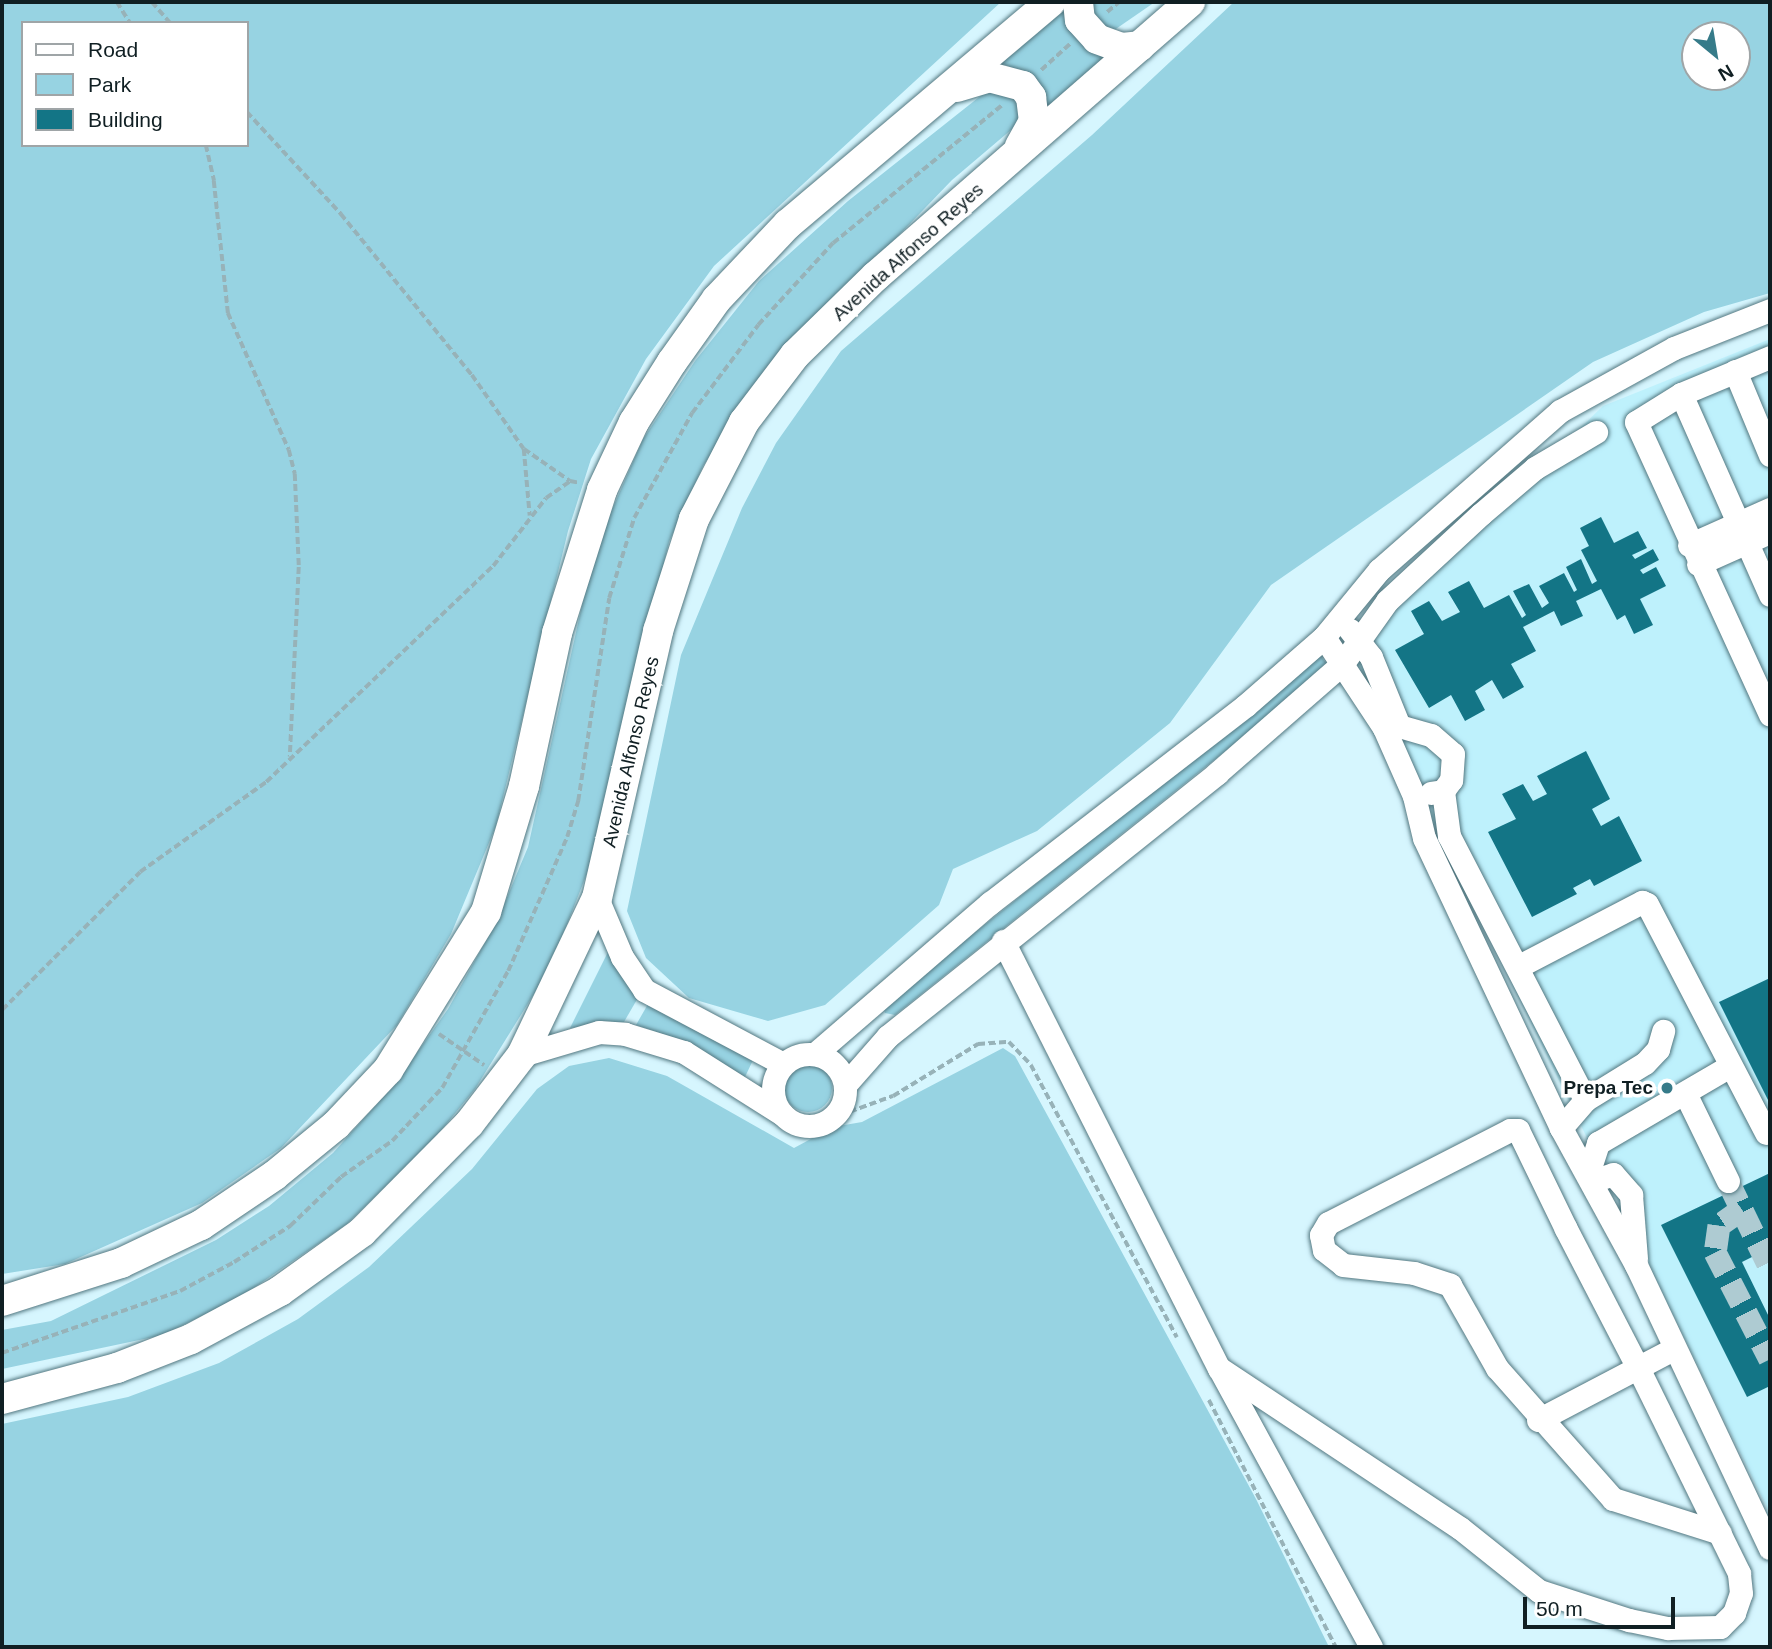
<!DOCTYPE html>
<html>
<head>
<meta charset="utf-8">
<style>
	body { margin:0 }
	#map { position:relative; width:1772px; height:1649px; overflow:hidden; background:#d6f6fe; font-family:Arial,sans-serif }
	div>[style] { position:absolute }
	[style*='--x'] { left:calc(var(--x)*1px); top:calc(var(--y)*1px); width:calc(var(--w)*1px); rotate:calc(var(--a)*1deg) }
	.built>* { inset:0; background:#bef1fc }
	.green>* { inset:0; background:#97d3e2 }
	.round { border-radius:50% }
	.building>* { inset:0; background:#137586 }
	.minor-tunnel>* { height:23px; margin-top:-11.5px; transform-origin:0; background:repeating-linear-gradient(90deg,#aecbd2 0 23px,transparent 0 34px) }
	.path>* { height:3.5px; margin-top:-1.75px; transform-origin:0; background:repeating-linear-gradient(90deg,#97b2b8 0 7px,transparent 0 10.5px) }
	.roads { filter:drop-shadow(0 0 2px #527780) drop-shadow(0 0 2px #527780) }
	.minor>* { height:23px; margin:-11.5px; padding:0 11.5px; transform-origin:11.5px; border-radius:11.5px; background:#fff }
	.minor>.ring { margin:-11.5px; padding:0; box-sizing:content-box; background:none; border:23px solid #fff; border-radius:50% }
	.major>* { height:30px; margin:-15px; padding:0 15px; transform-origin:15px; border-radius:15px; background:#fff }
	.dots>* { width:19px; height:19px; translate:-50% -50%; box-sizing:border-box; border:4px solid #fff; border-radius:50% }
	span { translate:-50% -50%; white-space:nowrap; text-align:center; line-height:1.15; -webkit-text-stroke:7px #fff; paint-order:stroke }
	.street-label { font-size:19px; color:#101f23 }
	.poi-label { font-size:19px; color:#101f23; font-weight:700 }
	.right { translate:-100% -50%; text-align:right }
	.frame { position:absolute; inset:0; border:4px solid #101f23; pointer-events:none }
	.legend { position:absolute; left:21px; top:21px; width:228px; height:126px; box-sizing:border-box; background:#fff; border:2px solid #9fa5a7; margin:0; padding:9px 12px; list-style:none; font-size:21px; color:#101f23 }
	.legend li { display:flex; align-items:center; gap:14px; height:35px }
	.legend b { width:35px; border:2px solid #9fa5a7 }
	.north { position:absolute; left:1681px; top:21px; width:70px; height:70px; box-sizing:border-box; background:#fff; border:2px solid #9fa5a7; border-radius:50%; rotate:150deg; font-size:19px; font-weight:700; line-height:28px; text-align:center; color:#101f23 }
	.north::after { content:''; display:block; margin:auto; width:24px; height:32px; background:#367b89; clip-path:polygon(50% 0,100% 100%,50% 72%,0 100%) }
	.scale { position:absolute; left:1523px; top:1597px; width:152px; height:32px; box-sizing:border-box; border:4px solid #101f23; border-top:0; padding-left:9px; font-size:21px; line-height:24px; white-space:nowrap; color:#101f23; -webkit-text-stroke:5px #fff; paint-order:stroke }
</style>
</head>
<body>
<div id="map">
	<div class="built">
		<i style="clip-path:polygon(1770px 339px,1770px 1514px,1356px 663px,1409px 593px,1603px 406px)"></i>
	</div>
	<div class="green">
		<i style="clip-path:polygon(evenodd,2px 2px,1001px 2px,714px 266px,646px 359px,591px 459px,568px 531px,496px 826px,451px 934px,397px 1025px,281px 1148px,202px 1203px,65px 1264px,2px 1274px,2px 2px,23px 23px,247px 23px,247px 145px,23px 145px,23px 23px)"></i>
		<i style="clip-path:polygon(1070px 2px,1115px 52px,1049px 109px,1030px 76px,1001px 63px)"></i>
		<i style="clip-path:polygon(1093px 2px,1155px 2px,1110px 33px,1101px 30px,1090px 7px)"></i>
		<i style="clip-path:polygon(evenodd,1234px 2px,1770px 2px,1770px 293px,1704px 312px,1593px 362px,1271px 585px,1170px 723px,1037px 831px,953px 869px,939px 905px,825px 1005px,768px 1021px,689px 998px,646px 958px,627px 911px,681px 655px,742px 508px,776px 443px,841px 351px,1092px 135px,1234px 2px,1737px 35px,1737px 77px,1695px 77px,1695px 35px,1737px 35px)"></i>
		<i style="clip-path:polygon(988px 90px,1000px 90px,1023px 104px,1018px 124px,952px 180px,873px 262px,748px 398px,703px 466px,669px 542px,591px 863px,550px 968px,475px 1089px,434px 1139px,347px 1224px,242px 1296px,163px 1335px,2px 1369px,2px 1330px,51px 1321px,216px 1240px,269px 1206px,333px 1153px,394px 1085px,448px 1009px,498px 919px,528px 847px,585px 592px,607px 521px,643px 439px,695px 361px,759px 281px,848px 201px)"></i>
		<i style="clip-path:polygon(1319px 654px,1327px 664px,1293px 697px,895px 1015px,885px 1013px,883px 1008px,910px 984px,1289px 683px)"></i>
		<i style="clip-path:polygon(611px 946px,639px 996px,624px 1022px,570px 1028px)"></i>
		<i style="clip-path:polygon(648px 1004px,753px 1060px,745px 1077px,683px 1041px,636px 1025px)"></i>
		<i style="clip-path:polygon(1003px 1048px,1015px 1056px,1062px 1142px,1256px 1499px,1329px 1647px,2px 1647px,2px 1424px,128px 1397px,219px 1363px,298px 1319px,369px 1267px,472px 1169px,537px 1089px,569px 1066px,609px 1058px,667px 1076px,794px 1148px,833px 1127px,862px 1122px)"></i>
		<i class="round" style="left:784px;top:1064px;width:48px;height:48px"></i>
	</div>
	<div class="building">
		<i style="clip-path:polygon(1601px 517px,1614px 543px,1638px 531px,1647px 548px,1632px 555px,1635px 559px,1653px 549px,1659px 560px,1640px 570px,1643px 574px,1656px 567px,1666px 586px,1640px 599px,1653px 625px,1634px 634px,1625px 615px,1617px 620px,1601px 589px,1576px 601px,1583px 616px,1561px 626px,1554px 611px,1523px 627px,1536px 651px,1511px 664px,1524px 687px,1503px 699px,1492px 680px,1475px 691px,1485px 710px,1465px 721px,1451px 695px,1429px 708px,1395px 650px,1424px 634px,1411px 611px,1429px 601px,1442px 621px,1460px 612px,1448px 592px,1469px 581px,1484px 608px,1509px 595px,1522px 618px,1526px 615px,1513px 591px,1529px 584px,1542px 608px,1549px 603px,1539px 586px,1564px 573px,1574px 592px,1577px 590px,1566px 567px,1581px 559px,1592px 584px,1597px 581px,1581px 550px,1589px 546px,1580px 528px)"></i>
		<i style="clip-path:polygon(1586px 751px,1610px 799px,1592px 809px,1601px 826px,1619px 816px,1642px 861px,1594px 886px,1590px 879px,1573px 888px,1577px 894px,1532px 917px,1488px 832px,1516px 819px,1502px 794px,1523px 784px,1533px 801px,1547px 794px,1537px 776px)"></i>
		<i style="clip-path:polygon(1770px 978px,1770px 1104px,1719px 1002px)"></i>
		<i style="clip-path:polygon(1770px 1173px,1770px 1248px,1742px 1262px,1770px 1319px,1770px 1386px,1747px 1397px,1661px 1225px)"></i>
	</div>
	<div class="minor-tunnel">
		<i style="--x:1728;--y:1181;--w:97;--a:64.2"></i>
		<i style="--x:1742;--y:1209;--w:28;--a:145"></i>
		<i style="--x:1719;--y:1225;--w:27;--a:98"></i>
		<i style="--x:1715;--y:1252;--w:120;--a:62.8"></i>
	</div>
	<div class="path">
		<i style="--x:117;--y:2;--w:25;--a:58"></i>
		<i style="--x:152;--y:2;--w:28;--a:49"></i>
		<i style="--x:1107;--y:12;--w:16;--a:-40"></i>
		<i style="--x:1041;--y:70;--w:39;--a:-42"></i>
		<i style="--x:247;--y:112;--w:139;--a:47.3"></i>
		<i style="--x:341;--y:214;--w:208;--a:50.9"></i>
		<i style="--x:472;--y:375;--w:90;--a:54.9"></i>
		<i style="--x:524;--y:449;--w:56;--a:34.8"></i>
		<i style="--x:206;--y:145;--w:37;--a:77"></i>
		<i style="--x:214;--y:181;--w:133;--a:83.9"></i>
		<i style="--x:228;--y:313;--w:150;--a:66"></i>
		<i style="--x:289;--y:450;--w:25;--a:76"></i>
		<i style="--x:295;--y:474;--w:93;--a:87.5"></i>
		<i style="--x:299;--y:567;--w:190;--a:92.7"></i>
		<i style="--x:524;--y:449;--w:67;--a:84.9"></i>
		<i style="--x:2;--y:1010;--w:195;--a:-45"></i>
		<i style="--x:140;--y:872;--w:155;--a:-35.5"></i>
		<i style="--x:266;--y:782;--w:313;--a:-43.6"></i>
		<i style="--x:493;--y:566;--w:86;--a:-52.1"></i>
		<i style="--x:546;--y:498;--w:29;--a:-35"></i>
		<i style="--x:570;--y:481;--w:10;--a:11"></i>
		<i style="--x:439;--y:1034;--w:55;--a:34.6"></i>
		<i style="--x:830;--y:1119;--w:67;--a:-20.1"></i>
		<i style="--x:893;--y:1096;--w:100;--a:-31.5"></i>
		<i style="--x:978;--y:1044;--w:31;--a:-4"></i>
		<i style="--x:1009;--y:1042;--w:32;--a:46"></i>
		<i style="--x:1031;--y:1065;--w:309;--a:61.8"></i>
		<i style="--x:2;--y:1353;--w:188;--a:-19.2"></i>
		<i style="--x:180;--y:1291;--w:61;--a:-28.2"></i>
		<i style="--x:234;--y:1262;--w:67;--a:-32.7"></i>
		<i style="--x:290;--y:1226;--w:71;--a:-43.9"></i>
		<i style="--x:341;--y:1177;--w:62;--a:-35.2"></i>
		<i style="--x:392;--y:1141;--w:73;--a:-46.7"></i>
		<i style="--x:442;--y:1088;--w:134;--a:-60.6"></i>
		<i style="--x:508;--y:971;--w:146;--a:-66.2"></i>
		<i style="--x:567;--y:837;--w:38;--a:-73"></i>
		<i style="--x:578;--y:801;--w:205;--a:-81.3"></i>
		<i style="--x:609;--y:598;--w:84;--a:-72.6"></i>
		<i style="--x:634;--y:518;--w:120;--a:-61.1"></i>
		<i style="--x:692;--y:413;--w:110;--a:-53.1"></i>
		<i style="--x:758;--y:325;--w:111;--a:-47.6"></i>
		<i style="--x:833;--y:243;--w:218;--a:-39.2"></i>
		<i style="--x:1209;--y:1400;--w:278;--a:62.8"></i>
	</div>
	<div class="roads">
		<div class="minor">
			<i style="--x:1770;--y:357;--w:96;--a:157.4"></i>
			<i style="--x:1681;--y:394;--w:53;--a:148.1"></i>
			<i style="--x:1636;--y:422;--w:322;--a:65.4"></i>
			<i style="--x:1735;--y:371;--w:91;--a:67.4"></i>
			<i style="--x:1681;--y:394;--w:220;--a:66.1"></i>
			<i style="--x:1689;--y:545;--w:89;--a:-24"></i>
			<i style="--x:1698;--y:564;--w:79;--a:-24"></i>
			<i style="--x:1350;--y:630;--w:34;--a:52"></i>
			<i style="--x:1371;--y:657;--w:74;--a:67.9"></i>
			<i style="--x:1324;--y:637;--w:109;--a:56.6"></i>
			<i style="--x:1384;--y:728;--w:74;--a:66.2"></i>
			<i style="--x:1414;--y:796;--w:43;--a:76.6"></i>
			<i style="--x:1424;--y:838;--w:321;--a:64.7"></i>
			<i style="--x:1561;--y:1128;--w:156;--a:61.3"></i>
			<i style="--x:1636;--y:1265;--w:313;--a:64.7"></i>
			<i style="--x:1384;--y:728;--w:15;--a:-8"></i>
			<i style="--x:1399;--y:726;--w:33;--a:16"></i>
			<i style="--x:1431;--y:735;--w:29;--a:41"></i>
			<i style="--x:1453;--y:754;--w:26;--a:94"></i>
			<i style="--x:1451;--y:780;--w:14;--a:126"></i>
			<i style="--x:1443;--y:791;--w:12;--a:171"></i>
			<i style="--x:1443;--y:791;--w:45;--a:82.4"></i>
			<i style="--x:1449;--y:836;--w:297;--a:62.7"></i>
			<i style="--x:597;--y:898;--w:64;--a:67"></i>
			<i style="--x:622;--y:957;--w:40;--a:56"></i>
			<i style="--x:644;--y:990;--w:157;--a:28"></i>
			<i style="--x:1003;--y:941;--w:479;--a:63.2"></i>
			<i style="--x:1219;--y:1368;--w:318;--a:61.4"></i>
			<i style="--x:1519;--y:966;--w:139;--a:-27.5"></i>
			<i style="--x:1642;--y:902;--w:5;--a:22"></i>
			<i style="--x:1647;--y:904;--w:258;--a:62.5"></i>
			<i style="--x:816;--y:1053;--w:230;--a:-40.8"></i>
			<i style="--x:990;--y:903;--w:322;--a:-37.7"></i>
			<i style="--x:1245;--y:706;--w:105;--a:-41.1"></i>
			<i style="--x:1324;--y:637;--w:87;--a:-50.6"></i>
			<i style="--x:1379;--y:570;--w:241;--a:-41.3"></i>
			<i style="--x:1560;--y:411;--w:130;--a:-28.9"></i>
			<i style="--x:1674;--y:348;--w:103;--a:-21.6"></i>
			<i class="ring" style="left:773px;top:1054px;width:49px;height:49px"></i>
			<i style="--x:522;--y:1055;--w:80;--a:-16.6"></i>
			<i style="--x:599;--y:1032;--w:26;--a:4"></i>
			<i style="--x:625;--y:1034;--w:62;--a:17"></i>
			<i style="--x:684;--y:1052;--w:116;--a:32.3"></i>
			<i style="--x:845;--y:1085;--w:65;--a:-48.7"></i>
			<i style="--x:888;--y:1036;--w:421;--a:-38.6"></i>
			<i style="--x:1217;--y:773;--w:167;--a:-41.1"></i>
			<i style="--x:1343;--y:663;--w:76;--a:-54.6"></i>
			<i style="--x:1387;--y:601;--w:128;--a:-42.8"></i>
			<i style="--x:1481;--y:514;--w:71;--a:-40.4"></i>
			<i style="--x:1535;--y:468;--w:71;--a:-30.5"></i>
			<i style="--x:1685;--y:1093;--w:98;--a:64"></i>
			<i style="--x:1561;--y:1128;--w:37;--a:-49"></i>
			<i style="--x:1585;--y:1100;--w:70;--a:-31.7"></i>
			<i style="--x:1645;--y:1063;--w:19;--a:-47"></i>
			<i style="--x:1658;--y:1049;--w:19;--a:-74"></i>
			<i style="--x:1588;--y:1174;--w:33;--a:-72"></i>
			<i style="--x:1598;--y:1143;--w:153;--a:-30.3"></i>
			<i style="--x:1592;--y:1181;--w:22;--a:-18"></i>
			<i style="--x:1613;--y:1174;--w:28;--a:49"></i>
			<i style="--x:1631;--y:1195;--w:64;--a:85.5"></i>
			<i style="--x:1219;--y:1368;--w:289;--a:33.6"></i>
			<i style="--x:1460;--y:1528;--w:101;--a:38.6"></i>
			<i style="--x:1539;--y:1591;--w:95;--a:17.9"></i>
			<i style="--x:1629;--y:1620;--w:40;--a:12"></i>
			<i style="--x:1668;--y:1628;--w:52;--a:-1.1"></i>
			<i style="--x:1720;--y:1627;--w:20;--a:-45"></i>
			<i style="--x:1734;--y:1613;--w:21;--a:-71"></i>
			<i style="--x:1741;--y:1593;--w:20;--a:-96"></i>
			<i style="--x:1739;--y:1573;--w:229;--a:-116.2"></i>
			<i style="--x:1638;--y:1368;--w:157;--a:-117.4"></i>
			<i style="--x:1566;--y:1229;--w:110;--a:-115.9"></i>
			<i style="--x:1518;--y:1130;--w:8;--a:180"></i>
			<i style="--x:1510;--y:1130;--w:204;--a:152.9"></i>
			<i style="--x:1328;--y:1223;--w:14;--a:120"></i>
			<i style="--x:1321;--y:1235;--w:15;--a:79"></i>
			<i style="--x:1324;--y:1250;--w:24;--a:38"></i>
			<i style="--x:1343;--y:1265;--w:71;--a:6.4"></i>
			<i style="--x:1414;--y:1273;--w:38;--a:18"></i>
			<i style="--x:1450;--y:1285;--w:95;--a:60.5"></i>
			<i style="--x:1497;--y:1368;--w:175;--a:48.5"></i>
			<i style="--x:1613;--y:1499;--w:112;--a:17.6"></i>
			<i style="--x:1538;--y:1420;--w:153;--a:-27.7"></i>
		</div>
		<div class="major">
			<i style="--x:1078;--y:2;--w:18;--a:84"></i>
			<i style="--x:1080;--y:20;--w:25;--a:48"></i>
			<i style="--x:1097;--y:39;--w:27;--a:20"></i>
			<i style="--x:1122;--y:48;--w:18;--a:-6"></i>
			<i style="--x:957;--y:87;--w:34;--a:-17"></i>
			<i style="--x:989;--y:77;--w:35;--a:15"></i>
			<i style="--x:1023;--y:86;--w:14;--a:54"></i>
			<i style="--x:1031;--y:97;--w:24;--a:83"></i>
			<i style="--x:1034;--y:121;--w:29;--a:119"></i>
			<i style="--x:2;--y:1301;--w:125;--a:-17.7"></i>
			<i style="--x:121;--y:1263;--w:89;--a:-25.4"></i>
			<i style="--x:201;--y:1225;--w:89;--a:-34"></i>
			<i style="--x:275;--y:1175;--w:79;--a:-39.3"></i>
			<i style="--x:336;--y:1125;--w:76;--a:-46.6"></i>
			<i style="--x:388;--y:1070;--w:186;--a:-58.2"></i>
			<i style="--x:486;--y:912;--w:132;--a:-73.2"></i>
			<i style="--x:524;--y:786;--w:157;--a:-77.8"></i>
			<i style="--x:557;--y:633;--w:150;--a:-72.5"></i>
			<i style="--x:602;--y:490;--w:75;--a:-64.8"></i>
			<i style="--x:634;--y:422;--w:71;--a:-57.7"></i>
			<i style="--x:672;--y:362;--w:77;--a:-54.5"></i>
			<i style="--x:717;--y:299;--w:103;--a:-46.6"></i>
			<i style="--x:788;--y:224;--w:344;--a:-40.2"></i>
			<i style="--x:2;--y:1399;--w:119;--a:-15.1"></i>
			<i style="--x:117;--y:1368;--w:79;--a:-21.4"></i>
			<i style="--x:191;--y:1339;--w:101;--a:-28.3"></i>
			<i style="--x:280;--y:1291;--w:101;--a:-35.7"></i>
			<i style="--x:362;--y:1232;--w:152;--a:-45.3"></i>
			<i style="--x:469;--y:1124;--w:87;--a:-52.5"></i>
			<i style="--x:522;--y:1055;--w:174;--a:-64.5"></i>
			<i style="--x:597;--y:898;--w:274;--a:-77.1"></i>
			<i style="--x:658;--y:631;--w:118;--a:-72.2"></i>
			<i style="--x:694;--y:519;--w:109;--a:-62.7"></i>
			<i style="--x:744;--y:422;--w:84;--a:-52.7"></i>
			<i style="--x:795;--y:355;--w:113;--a:-44.3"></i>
			<i style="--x:876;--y:276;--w:417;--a:-41.1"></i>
		</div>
	</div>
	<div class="dots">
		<i style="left:1667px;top:1088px;background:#367b89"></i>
	</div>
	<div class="street-label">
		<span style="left:908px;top:252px;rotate:-42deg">Avenida Alfonso Reyes</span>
		<span style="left:631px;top:752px;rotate:-77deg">Avenida Alfonso Reyes</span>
	</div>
	<div class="poi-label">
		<span class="right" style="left:1653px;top:1088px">Prepa Tec</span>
	</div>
	<div class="frame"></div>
	<ul class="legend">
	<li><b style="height:9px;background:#fff"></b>Road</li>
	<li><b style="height:19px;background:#97d3e2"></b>Park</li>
	<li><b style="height:19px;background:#137586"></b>Building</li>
	</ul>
	<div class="north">N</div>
	<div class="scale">50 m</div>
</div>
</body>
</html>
